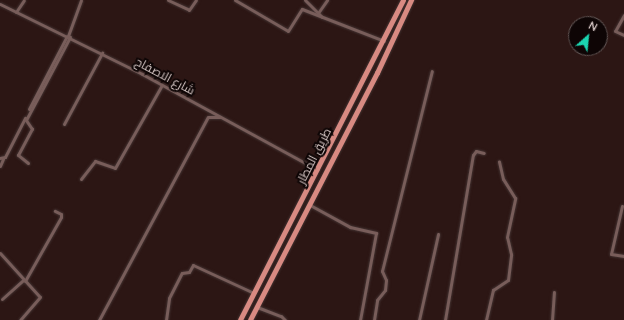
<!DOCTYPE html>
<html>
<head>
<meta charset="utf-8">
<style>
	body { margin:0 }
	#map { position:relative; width:624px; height:320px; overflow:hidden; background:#2c1614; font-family:Quicksand,Cairo,sans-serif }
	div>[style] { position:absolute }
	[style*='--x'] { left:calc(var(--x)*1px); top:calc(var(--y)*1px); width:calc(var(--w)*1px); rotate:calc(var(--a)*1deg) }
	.roads { filter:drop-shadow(0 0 1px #433332) drop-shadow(0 0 1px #433332) }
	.minor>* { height:3px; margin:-1.5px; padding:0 1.5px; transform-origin:1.5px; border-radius:1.5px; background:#785d5a }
	.highway>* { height:4.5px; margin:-2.25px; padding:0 2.25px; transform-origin:2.25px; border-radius:2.25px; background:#d88a82 }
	span { translate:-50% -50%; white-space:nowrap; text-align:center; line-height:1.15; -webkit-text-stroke:4px #0e0505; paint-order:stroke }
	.street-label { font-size:12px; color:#ddcdcb }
	.north { position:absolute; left:568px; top:16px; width:40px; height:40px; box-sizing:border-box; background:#0e0505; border:1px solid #615554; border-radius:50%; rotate:27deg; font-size:11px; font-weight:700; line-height:16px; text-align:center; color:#ddcdcb }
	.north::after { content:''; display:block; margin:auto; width:14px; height:18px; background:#1bd5b1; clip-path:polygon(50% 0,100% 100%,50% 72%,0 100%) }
</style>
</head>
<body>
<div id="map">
	<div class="roads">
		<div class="minor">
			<i style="--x:168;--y:0;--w:23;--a:25"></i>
			<i style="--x:189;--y:10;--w:12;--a:-55"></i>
			<i style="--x:235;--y:0;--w:61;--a:30.3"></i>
			<i style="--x:288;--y:31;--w:26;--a:-58"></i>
			<i style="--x:302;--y:9;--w:88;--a:21.3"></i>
			<i style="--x:305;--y:0;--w:24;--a:45"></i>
			<i style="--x:0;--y:4;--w:158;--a:26.2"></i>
			<i style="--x:142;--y:74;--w:200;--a:28.6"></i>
			<i style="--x:16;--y:12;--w:14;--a:-56"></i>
			<i style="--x:318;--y:13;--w:16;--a:-55"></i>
			<i style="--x:624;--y:15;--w:18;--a:119"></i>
			<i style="--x:615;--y:31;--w:10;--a:24"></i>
			<i style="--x:68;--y:36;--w:38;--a:-70"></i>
			<i style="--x:29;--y:109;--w:82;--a:-62.5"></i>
			<i style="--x:64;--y:124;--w:81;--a:-61.8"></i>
			<i style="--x:0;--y:158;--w:5;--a:-11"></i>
			<i style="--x:5;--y:157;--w:44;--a:-62.9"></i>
			<i style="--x:28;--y:163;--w:13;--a:-141"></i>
			<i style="--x:18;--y:155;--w:30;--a:-62"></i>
			<i style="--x:32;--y:129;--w:11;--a:-124"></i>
			<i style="--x:26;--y:120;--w:94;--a:-62.1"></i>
			<i style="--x:0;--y:166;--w:8;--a:-67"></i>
			<i style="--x:81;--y:179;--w:23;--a:-52"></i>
			<i style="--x:95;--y:161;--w:21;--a:19"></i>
			<i style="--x:115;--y:168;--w:95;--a:-60.5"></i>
			<i style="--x:310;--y:205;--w:46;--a:28.8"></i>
			<i style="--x:350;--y:227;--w:27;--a:13"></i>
			<i style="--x:376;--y:233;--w:88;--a:100.4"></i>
			<i style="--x:622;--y:206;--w:49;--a:102.9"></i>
			<i style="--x:611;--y:254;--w:13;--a:9"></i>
			<i style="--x:0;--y:253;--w:59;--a:47.7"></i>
			<i style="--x:40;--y:297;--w:30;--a:131"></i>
			<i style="--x:25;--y:281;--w:73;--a:-60.6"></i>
			<i style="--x:61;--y:217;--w:3;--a:-90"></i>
			<i style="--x:61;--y:214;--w:7;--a:-153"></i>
			<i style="--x:2;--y:299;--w:28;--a:-42"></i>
			<i style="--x:257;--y:307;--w:26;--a:21"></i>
			<i style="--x:281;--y:316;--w:6;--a:45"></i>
			<i style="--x:99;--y:320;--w:230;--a:-61.8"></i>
			<i style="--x:208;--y:117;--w:12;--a:0"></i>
			<i style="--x:166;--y:320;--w:22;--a:-82"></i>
			<i style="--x:169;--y:298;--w:28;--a:-63"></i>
			<i style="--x:182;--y:273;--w:7;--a:-8"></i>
			<i style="--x:189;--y:272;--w:8;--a:-60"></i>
			<i style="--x:193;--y:265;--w:67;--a:24.7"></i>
			<i style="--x:374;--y:320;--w:20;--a:-81"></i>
			<i style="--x:377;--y:300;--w:13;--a:-51"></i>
			<i style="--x:385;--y:290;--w:10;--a:-84"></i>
			<i style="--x:386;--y:280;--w:10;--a:-114"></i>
			<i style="--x:382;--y:271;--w:206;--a:-76"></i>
			<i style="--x:419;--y:320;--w:88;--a:-77.5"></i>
			<i style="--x:445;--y:320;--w:167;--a:-80.4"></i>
			<i style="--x:473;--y:155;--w:5;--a:-53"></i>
			<i style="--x:476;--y:151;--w:8;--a:14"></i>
			<i style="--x:486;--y:320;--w:31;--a:-77"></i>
			<i style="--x:493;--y:290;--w:18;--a:-34"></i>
			<i style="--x:508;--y:280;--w:26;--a:-83"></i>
			<i style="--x:511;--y:254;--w:17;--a:-103"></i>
			<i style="--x:507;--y:237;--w:40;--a:-78"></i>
			<i style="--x:515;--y:198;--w:22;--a:-122"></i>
			<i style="--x:503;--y:179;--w:18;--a:-103"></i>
			<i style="--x:552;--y:320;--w:28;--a:-86"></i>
		</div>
		<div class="highway">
			<i style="--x:240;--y:320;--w:359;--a:-63"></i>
			<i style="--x:250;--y:320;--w:278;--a:-62.8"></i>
			<i style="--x:377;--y:73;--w:81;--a:-65"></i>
		</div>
	</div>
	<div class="street-label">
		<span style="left:165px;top:76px;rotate:28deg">شارع الاصفاح</span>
		<span style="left:314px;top:156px;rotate:-63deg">طريق المطار</span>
	</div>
	<div class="north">N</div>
</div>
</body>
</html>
